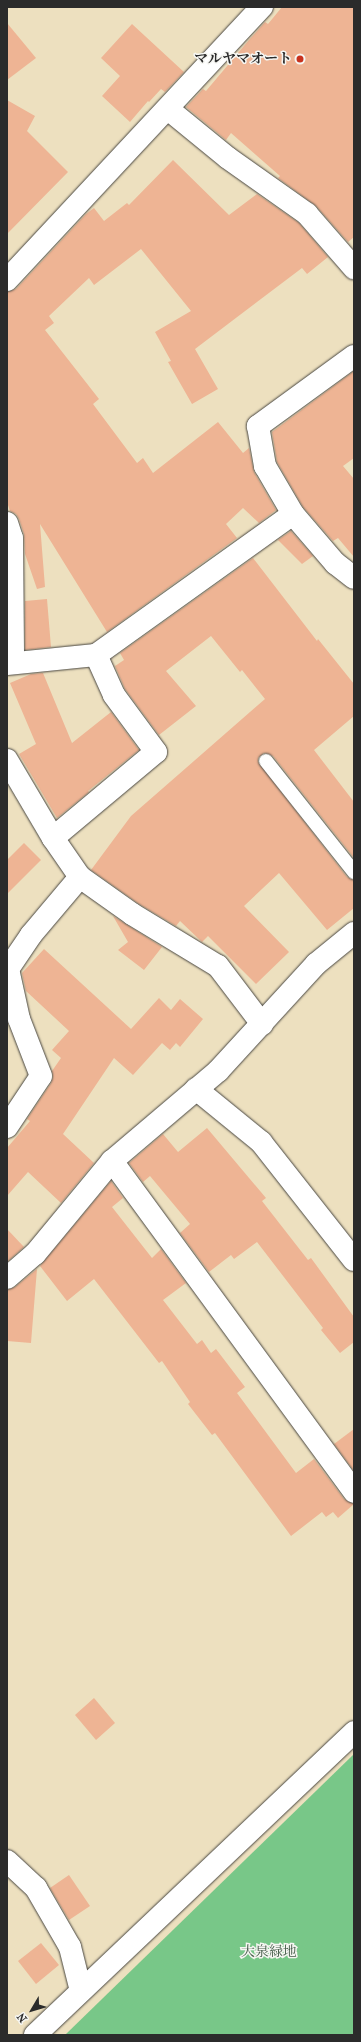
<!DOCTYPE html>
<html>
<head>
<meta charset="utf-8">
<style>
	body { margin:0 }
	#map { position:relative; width:361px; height:2042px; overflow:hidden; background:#ede0bf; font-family:"IM FELL French Canon","Noto Serif JP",serif }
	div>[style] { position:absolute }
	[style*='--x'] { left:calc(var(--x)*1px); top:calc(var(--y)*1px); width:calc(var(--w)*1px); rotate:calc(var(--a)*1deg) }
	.green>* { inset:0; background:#78c788 }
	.building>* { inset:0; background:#eeb494 }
	.roads { filter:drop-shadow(0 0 1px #484641) drop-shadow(0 0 1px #484641) }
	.service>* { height:14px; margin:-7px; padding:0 7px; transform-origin:7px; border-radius:7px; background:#fff }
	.minor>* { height:22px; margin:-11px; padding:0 11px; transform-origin:11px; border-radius:11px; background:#fff }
	.dots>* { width:11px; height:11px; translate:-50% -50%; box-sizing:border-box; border:2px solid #f6f6f2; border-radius:50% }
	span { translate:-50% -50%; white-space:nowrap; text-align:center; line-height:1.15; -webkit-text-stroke:3px #f6f6f2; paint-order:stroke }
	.poi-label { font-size:14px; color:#2b2b2b; font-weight:700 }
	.right { translate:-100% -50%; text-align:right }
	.park-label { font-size:14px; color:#425a47 }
	.frame { position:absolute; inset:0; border:8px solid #2b2b2b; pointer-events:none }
	.north { position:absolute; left:12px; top:1990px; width:40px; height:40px; -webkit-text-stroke:3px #f6f6f2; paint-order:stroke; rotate:232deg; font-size:11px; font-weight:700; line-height:16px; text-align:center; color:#2b2b2b }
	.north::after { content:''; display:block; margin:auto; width:14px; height:18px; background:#2b2b2b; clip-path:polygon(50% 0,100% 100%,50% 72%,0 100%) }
</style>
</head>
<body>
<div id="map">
	<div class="green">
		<i style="clip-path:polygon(354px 1754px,354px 2035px,65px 2035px)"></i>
	</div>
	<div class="building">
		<i style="clip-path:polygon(282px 7px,354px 7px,354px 237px,348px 242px,316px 206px,278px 178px,280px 176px,231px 133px,226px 140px,186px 107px,203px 89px,206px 91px,249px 40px,265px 22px,268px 24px)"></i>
		<i style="clip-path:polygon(7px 23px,36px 58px,7px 80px)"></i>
		<i style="clip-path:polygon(132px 24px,184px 72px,165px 92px,161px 89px,149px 102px,148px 101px,130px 122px,102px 96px,120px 76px,101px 58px)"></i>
		<i style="clip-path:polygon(7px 100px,35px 116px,27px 131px,68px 172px,7px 234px)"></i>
		<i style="clip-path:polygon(173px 160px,229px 215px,257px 194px,299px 223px,328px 257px,307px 274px,302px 268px,195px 349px,218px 389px,192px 404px,168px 362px,171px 361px,155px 332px,191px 311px,141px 249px,94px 285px,89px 278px,49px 316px,54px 323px,45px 330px,99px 399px,93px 404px,137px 463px,143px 458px,153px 473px,218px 422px,243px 453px,249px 448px,254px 472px,276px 510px,259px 523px,243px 508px,226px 524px,237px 538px,107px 632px,40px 524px,45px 587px,37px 589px,25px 554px,24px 534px,19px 519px,16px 514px,10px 511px,7px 502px,7px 292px,16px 289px,86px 214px,94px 208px,104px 221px,127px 203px,129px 205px)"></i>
		<i style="clip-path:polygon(354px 371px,354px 458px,343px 466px,354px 479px,354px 557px,338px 538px,333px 541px,303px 507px,277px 462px,272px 432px)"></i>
		<i style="clip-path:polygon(291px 531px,313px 556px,302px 564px,278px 540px)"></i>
		<i style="clip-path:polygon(253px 558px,317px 641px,318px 639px,354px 684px,354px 716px,314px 750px,354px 802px,354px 858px,273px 756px,264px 753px,258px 758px,258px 762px,347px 877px,354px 880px,354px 908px,327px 930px,279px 873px,244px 906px,289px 952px,256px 984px,208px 936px,202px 942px,180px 921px,176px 926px,139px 904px,91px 870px,131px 816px,265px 699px,242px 670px,240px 672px,211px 636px,166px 671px,196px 706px,159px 735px,125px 689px,115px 666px,124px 660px,120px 653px)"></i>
		<i style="clip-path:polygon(47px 599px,51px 647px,25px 650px,25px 601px)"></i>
		<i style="clip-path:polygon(43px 673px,72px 743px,111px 712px,139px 750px,88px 791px,89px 792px,57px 818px,19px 754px,36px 744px,10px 683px,31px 674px)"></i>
		<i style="clip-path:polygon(24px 843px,41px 860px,7px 894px,7px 860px)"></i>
		<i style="clip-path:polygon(113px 916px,162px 947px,144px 970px,118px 950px,128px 942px)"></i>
		<i style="clip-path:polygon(44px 949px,131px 1029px,159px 998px,171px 1010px,180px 999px,203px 1019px,180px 1047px,176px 1043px,170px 1050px,162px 1043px,133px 1075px,114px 1058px,63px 1134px,94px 1163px,61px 1203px,28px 1172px,7px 1196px,7px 1148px,30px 1121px,27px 1119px,51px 1083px,53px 1077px,52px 1071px,61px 1058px,52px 1050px,69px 1031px,26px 991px,22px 973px)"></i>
		<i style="clip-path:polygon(207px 1128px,266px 1198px,262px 1201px,308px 1260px,311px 1258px,354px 1317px,354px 1342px,340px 1353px,321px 1330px,323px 1328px,257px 1242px,234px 1259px,231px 1255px,209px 1272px,180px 1233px,190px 1224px,150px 1176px,143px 1182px,129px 1163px,163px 1134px,178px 1152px)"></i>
		<i style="clip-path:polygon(111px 1181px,123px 1198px,112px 1207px,152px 1258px,161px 1249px,186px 1283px,163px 1300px,197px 1344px,202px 1340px,211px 1353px,216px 1349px,245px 1387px,237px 1393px,296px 1473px,314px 1459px,344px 1499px,354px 1504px,338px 1518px,333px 1512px,326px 1517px,322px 1512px,291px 1536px,215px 1433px,212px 1435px,188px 1404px,190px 1402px,162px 1361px,159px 1363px,94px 1279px,67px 1301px,40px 1266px)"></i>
		<i style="clip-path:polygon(7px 1229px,24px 1247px,7px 1262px)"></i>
		<i style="clip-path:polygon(37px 1269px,31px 1343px,7px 1341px,7px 1290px,15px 1287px)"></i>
		<i style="clip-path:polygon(354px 1429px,354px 1471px,334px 1444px)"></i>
		<i style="clip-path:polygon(94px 1698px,115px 1723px,96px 1740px,75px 1715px)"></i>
		<i style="clip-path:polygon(69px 1875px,90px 1906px,69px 1920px,50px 1888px)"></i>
		<i style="clip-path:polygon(41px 1943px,59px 1965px,36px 1984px,18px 1961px)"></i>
	</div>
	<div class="roads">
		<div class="service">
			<i style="--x:266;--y:761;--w:142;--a:51.6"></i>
		</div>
		<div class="minor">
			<i style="--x:168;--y:109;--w:77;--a:39.2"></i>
			<i style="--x:228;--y:158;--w:97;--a:35.3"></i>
			<i style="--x:307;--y:214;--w:72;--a:49"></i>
			<i style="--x:7;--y:280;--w:374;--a:-47"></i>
			<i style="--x:354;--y:356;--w:119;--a:143.9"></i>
			<i style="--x:258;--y:426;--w:41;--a:80.1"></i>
			<i style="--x:265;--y:466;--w:56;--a:59.7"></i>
			<i style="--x:293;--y:514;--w:65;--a:49.4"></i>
			<i style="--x:335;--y:563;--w:24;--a:38"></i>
			<i style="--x:7;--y:523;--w:16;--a:72"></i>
			<i style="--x:12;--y:538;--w:125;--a:89.5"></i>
			<i style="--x:7;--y:664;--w:89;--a:-5.8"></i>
			<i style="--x:96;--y:655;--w:242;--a:-35.6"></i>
			<i style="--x:7;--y:760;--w:91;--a:59.5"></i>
			<i style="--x:53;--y:838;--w:47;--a:55.3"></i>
			<i style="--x:80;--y:877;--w:64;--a:35.4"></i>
			<i style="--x:132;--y:914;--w:100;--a:31.2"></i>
			<i style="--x:218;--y:966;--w:73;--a:52.8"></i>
			<i style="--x:53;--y:838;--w:134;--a:-39.9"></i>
			<i style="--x:156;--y:752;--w:71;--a:-126.4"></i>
			<i style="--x:114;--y:695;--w:44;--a:-114.2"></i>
			<i style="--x:196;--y:1089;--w:84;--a:39.2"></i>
			<i style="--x:261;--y:1142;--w:150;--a:51.8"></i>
			<i style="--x:7;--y:1127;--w:61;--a:-56.3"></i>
			<i style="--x:41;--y:1076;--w:61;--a:-111.1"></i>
			<i style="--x:19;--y:1019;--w:51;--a:-102.4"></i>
			<i style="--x:8;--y:969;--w:41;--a:-55.9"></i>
			<i style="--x:31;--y:935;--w:76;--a:-49.8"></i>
			<i style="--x:112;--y:1161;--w:410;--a:53.8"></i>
			<i style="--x:7;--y:1278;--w:37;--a:-41"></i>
			<i style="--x:35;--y:1254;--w:121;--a:-50.4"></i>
			<i style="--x:112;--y:1161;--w:139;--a:-40.3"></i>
			<i style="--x:218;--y:1071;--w:145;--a:-47.5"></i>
			<i style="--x:316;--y:964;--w:49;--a:-39.2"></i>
			<i style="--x:7;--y:1861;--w:40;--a:43"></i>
			<i style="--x:36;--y:1888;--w:68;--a:60"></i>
			<i style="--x:70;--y:1947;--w:45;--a:76"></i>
			<i style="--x:35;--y:2035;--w:440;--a:-43.5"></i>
		</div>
	</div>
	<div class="dots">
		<i style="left:300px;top:59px;background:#c8321e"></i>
	</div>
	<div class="poi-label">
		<span class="right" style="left:292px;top:59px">マルヤマオート</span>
	</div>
	<div class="park-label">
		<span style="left:269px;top:1952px">大泉緑地</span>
	</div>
	<div class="frame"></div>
	<div class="north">N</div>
</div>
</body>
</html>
